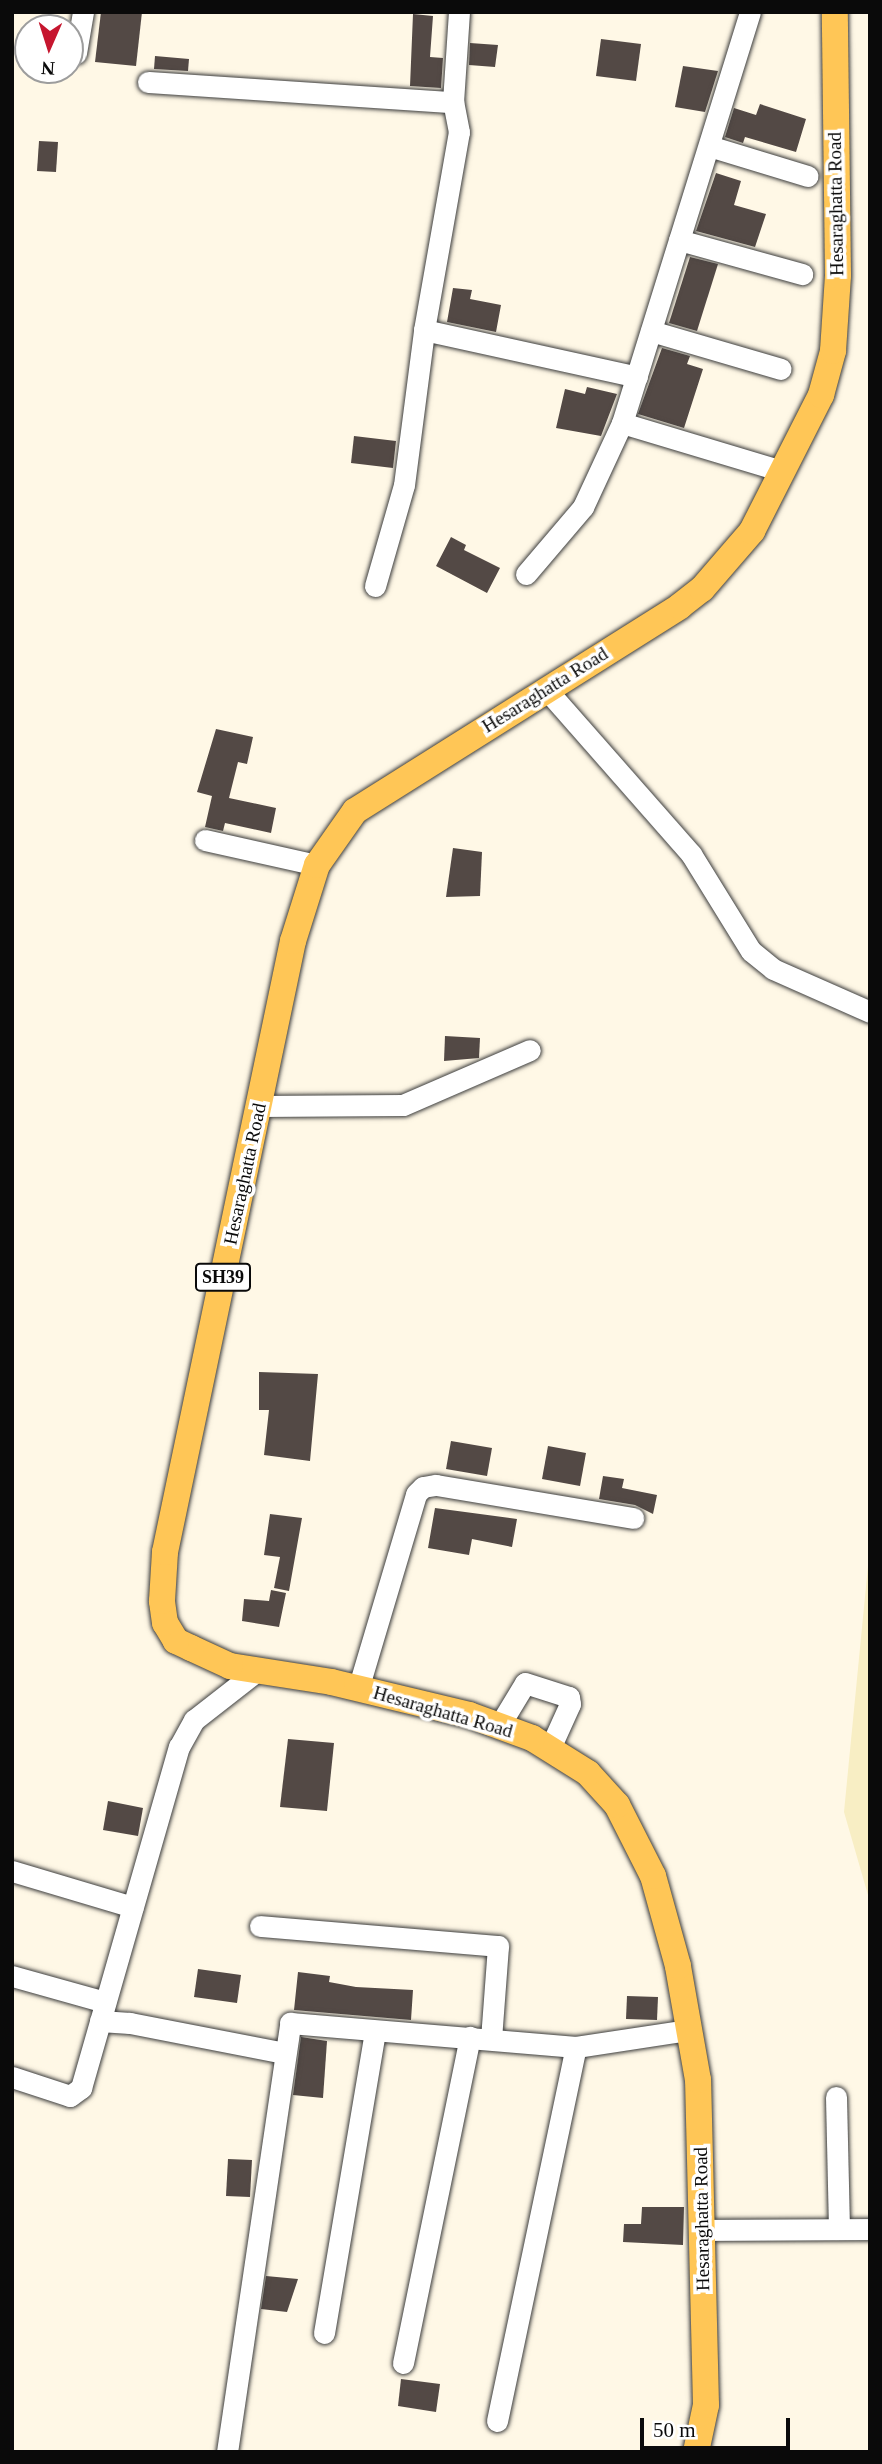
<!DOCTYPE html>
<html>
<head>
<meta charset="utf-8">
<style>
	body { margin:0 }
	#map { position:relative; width:882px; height:2464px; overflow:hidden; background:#fff8e6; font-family:"Times New Roman",serif }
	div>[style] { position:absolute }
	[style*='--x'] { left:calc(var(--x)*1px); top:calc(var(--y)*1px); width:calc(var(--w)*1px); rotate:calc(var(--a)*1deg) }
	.farmland>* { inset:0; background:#f8eec4 }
	.building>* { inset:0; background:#534945 }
	.roads { filter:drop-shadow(0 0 2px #3d3d3d) drop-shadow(0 0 2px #3d3d3d) }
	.minor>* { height:21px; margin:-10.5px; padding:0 10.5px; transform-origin:10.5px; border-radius:10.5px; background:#fff }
	.major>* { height:26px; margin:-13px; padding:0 13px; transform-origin:13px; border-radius:13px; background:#ffc656 }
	span { translate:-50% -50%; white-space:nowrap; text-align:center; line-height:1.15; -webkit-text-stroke:7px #fff; paint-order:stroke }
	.shield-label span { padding:2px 5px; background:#fff; border:2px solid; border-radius:5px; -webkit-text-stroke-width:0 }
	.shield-label { font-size:18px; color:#0a0a0a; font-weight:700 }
	.street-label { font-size:19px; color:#0a0a0a }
	.frame { position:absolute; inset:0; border:14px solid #0a0a0a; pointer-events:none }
	.north { position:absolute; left:14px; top:14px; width:70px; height:70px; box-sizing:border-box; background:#fff; border:2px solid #9d9d9d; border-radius:50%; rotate:183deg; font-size:19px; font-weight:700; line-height:28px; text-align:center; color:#0a0a0a }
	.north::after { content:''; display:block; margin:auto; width:24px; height:32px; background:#c6162f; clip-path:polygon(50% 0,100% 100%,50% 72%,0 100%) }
	.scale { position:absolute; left:640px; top:2418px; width:150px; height:32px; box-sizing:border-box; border:4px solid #0a0a0a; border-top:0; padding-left:9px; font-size:21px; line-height:24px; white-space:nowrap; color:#0a0a0a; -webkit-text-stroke:5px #fff; paint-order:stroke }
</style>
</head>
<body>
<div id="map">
	<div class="farmland">
		<i style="clip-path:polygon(868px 1566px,870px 1567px,870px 1902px,844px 1812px)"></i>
	</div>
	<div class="building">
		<i style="clip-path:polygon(101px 12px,142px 12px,136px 66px,95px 62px)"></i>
		<i style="clip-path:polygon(413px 14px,433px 16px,430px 57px,443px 58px,441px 88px,410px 86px)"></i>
		<i style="clip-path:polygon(601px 39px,641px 44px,636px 81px,596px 76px)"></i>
		<i style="clip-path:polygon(470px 43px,498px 45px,495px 67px,469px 65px)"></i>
		<i style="clip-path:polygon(155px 56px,189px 59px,188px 71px,154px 69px)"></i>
		<i style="clip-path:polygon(683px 66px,718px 71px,705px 112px,675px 107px)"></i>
		<i style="clip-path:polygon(760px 104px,806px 119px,796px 152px,745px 137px,743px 143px,725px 137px,734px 108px,756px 115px)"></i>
		<i style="clip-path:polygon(39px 141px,58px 142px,56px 172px,37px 171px)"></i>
		<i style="clip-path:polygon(716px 173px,741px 181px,734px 205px,766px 214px,755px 247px,696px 231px)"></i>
		<i style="clip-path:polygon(690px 257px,718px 264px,697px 331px,669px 323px)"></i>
		<i style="clip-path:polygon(453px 288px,472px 290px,470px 299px,501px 305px,496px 332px,447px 322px)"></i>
		<i style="clip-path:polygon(662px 348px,690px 356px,687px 364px,703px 369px,684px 428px,638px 414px)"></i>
		<i style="clip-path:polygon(587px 387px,617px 394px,601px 436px,556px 428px,565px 389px,585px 394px)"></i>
		<i style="clip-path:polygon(354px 436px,396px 441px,393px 468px,351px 463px)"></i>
		<i style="clip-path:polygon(451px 537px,466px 545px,464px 550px,500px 568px,487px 593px,436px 566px)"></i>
		<i style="clip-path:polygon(216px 729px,253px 737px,247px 764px,238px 762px,229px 798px,276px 808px,271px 833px,225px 823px,223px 831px,205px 827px,212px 796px,197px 792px)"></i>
		<i style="clip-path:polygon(453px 848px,482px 852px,480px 896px,446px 897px)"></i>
		<i style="clip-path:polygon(445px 1036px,480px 1038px,479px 1058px,444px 1061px)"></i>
		<i style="clip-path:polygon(259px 1372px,318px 1374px,310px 1461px,264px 1455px,269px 1410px,259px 1410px)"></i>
		<i style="clip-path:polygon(451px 1441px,492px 1448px,487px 1476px,446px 1469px)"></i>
		<i style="clip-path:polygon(548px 1446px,586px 1453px,580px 1486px,542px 1479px)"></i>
		<i style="clip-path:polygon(603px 1476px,624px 1479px,622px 1488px,657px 1495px,653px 1514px,635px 1505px,599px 1499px)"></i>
		<i style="clip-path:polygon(435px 1508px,517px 1519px,512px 1547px,472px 1539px,469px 1555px,428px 1548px)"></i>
		<i style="clip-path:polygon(270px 1514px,302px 1518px,289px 1591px,274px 1588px,280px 1557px,264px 1555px)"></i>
		<i style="clip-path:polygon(271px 1590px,286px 1593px,279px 1627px,242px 1621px,244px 1599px,269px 1601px)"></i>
		<i style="clip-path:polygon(288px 1739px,334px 1743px,327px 1811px,280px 1807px)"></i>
		<i style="clip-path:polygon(108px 1801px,143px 1808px,138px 1836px,103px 1830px)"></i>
		<i style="clip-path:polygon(198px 1969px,241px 1975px,237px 2003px,194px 1997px)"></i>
		<i style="clip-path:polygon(298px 1972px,330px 1976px,329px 1982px,356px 1987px,413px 1990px,411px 2020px,294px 2010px)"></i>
		<i style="clip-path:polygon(627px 1996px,658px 1997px,657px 2020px,626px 2019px)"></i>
		<i style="clip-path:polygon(301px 2037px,327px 2041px,323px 2098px,293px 2095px)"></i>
		<i style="clip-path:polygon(228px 2159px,252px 2160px,250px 2197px,226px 2196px)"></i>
		<i style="clip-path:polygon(642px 2207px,684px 2207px,683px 2245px,623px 2242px,624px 2224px,641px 2224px)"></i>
		<i style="clip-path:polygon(266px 2276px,298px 2279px,287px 2312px,261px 2309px)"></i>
		<i style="clip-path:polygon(401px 2379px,440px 2384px,436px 2412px,398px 2406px)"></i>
	</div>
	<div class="roads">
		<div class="minor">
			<i style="--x:750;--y:12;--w:430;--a:107.3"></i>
			<i style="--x:622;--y:423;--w:167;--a:16.7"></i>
			<i style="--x:76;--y:53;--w:42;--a:-80.3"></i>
			<i style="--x:148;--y:82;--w:306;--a:3.8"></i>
			<i style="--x:709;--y:146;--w:103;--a:16.9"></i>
			<i style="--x:679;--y:240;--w:128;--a:15.5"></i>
			<i style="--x:424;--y:330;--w:218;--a:12.4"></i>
			<i style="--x:651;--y:331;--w:135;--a:16.3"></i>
			<i style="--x:526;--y:574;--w:88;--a:-49.6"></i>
			<i style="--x:583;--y:507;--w:93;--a:-65.1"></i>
			<i style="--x:375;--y:586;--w:105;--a:-74"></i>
			<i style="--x:404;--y:485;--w:156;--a:-82.6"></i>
			<i style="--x:424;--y:330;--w:201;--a:-80"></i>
			<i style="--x:459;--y:132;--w:31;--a:-101"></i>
			<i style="--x:453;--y:102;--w:90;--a:-86.2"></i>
			<i style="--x:546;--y:689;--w:220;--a:48.7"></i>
			<i style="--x:691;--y:854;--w:114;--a:58.3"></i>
			<i style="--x:751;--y:951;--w:28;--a:39"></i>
			<i style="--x:773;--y:969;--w:106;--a:23.9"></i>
			<i style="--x:205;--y:840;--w:115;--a:12.6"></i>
			<i style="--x:259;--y:1106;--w:144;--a:-0.4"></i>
			<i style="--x:403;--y:1105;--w:138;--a:-23.4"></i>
			<i style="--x:358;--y:1689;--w:203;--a:-73.4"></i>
			<i style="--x:416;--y:1494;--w:10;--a:-45"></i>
			<i style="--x:423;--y:1487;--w:13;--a:-9"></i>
			<i style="--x:436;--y:1485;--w:200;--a:9.5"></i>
			<i style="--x:499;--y:1726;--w:50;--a:-58.8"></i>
			<i style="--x:525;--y:1683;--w:46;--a:17.7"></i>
			<i style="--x:569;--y:1697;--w:7;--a:82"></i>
			<i style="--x:570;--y:1704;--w:48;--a:114.4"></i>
			<i style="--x:12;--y:1871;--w:126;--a:16.6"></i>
			<i style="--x:260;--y:1926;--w:239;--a:4.8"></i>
			<i style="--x:498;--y:1946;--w:93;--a:94.3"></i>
			<i style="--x:12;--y:1976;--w:97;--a:15.6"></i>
			<i style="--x:100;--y:2021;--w:30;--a:4"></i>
			<i style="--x:130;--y:2023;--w:158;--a:11"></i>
			<i style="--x:12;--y:2077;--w:61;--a:18.1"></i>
			<i style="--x:70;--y:2096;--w:14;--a:-36"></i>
			<i style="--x:81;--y:2088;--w:355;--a:-74"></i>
			<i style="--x:179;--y:1747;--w:31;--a:-61"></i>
			<i style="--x:194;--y:1720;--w:81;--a:-38"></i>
			<i style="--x:836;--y:2097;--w:132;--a:88.7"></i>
			<i style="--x:703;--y:2230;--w:167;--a:-0.3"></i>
			<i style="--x:324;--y:2333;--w:305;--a:-80.4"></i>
			<i style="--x:403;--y:2363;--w:333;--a:-78.4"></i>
			<i style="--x:497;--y:2421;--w:382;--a:-78.1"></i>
			<i style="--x:227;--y:2452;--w:434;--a:-81.6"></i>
			<i style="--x:290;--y:2023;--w:287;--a:4.8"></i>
			<i style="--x:576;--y:2047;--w:114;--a:-8.6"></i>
		</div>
		<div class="major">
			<i style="--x:696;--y:2452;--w:48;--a:-78"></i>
			<i style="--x:706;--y:2405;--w:325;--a:-91.4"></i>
			<i style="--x:698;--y:2080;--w:116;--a:-100"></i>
			<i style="--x:678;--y:1966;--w:93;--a:-105.5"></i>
			<i style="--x:653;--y:1876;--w:80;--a:-116.9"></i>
			<i style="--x:617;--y:1805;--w:43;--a:-132.2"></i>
			<i style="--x:588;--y:1773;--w:66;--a:-148"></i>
			<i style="--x:532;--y:1738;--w:67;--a:-159.9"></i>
			<i style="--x:469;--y:1715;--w:141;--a:-166.5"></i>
			<i style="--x:332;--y:1682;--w:103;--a:-171.1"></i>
			<i style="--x:230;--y:1666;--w:43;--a:-155.2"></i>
			<i style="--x:191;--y:1648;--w:17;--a:-155"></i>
			<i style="--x:176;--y:1641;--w:21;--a:-121"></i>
			<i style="--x:165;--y:1623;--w:22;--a:-98"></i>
			<i style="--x:162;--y:1601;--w:49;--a:-86.5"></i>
			<i style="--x:165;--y:1552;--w:624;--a:-78.17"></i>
			<i style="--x:293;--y:941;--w:80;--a:-72.5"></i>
			<i style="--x:317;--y:865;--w:66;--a:-54.9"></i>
			<i style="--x:355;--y:811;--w:384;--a:-32.2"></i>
			<i style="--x:680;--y:606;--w:28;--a:-38"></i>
			<i style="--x:702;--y:589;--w:77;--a:-49.2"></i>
			<i style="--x:752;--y:531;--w:153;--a:-63.1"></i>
			<i style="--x:821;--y:395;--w:46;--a:-74.7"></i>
			<i style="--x:833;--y:351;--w:76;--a:-86.2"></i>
			<i style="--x:838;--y:275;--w:263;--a:-90.7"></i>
		</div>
	</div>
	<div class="shield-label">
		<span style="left:223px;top:1277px">SH39</span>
	</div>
	<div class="street-label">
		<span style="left:836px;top:204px;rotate:-91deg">Hesaraghatta Road</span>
		<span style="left:545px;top:690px;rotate:-32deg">Hesaraghatta Road</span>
		<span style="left:245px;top:1174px;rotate:-78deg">Hesaraghatta Road</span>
		<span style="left:443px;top:1712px;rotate:16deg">Hesaraghatta Road</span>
		<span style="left:702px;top:2219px;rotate:-91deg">Hesaraghatta Road</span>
	</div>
	<div class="frame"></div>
	<div class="north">N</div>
	<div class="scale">50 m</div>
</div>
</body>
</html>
